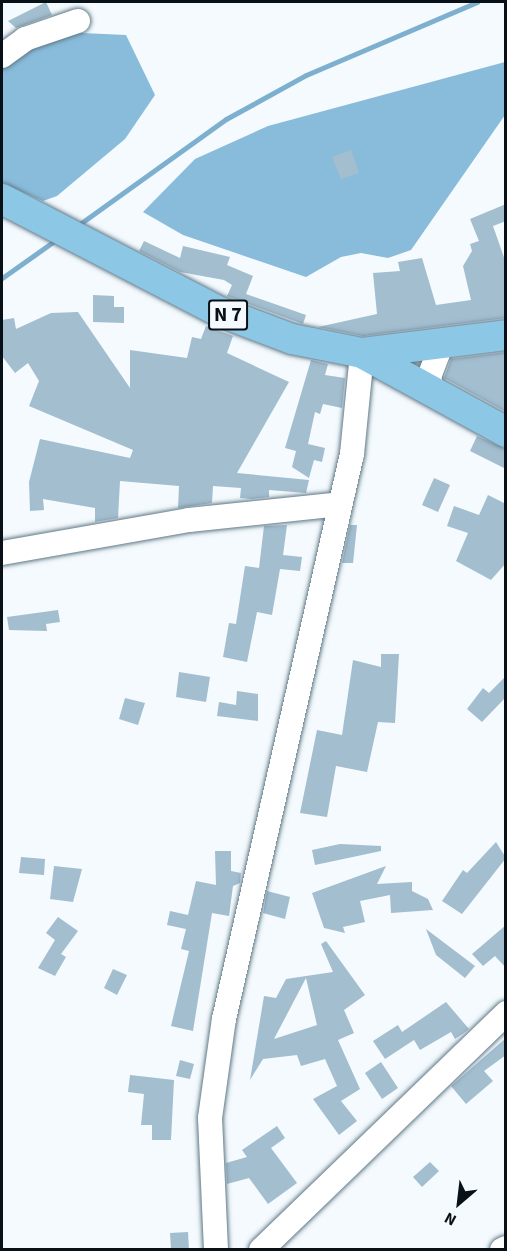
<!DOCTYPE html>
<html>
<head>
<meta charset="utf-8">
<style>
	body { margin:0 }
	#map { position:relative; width:507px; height:1251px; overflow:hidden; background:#f4fafd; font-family:"Source Sans 3",sans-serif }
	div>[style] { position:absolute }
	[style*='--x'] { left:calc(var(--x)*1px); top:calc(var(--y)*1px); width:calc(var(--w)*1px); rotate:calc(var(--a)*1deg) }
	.forest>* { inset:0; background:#89bcdb }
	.stream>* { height:5px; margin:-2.5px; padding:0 2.5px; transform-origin:2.5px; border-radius:2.5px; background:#7dafce }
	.building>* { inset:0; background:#a2becf }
	.roads { filter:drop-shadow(0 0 2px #5f7888) drop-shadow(0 0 2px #5f7888) }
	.minor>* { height:24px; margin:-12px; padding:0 12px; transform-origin:12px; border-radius:12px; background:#fff }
	.major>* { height:30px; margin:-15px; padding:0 15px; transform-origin:15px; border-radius:15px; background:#8cc7e6 }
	span { translate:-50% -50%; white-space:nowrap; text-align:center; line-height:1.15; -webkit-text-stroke:4.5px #f4fafd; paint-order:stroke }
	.shield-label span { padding:2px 4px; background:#f4fafd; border:2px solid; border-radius:4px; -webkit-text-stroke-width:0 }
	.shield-label { font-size:20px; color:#071117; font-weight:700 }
	.frame { position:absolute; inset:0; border:3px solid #071117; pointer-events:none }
	.north { position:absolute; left:429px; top:1173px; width:60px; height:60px; -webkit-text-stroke:4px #f4fafd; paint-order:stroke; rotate:208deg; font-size:16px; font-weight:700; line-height:24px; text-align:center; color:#071117 }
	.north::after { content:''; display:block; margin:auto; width:21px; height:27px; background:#071117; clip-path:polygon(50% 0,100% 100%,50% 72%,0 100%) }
</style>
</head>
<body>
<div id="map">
	<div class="forest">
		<i style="clip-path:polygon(60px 32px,126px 35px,155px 95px,125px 139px,57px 196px,43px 201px,2px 183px,2px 62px)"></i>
		<i style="clip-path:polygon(505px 62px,505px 115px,411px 250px,388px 258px,361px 253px,341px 257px,306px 277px,183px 235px,143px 212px,195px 159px,268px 126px)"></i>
	</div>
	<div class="stream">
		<i style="--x:77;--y:226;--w:183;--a:-35.7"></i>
		<i style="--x:226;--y:119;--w:91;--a:-28.8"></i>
		<i style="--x:306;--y:75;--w:186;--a:-23.1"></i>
		<i style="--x:2;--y:278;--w:67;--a:-35.3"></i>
	</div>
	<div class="building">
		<i style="clip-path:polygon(46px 2px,52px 15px,16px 28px,8px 21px)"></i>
		<i style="clip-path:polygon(351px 150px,359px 173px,341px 179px,332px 157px)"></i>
		<i style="clip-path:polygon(506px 204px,506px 221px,493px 226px,506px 263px,506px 318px,363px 336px,318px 327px,377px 314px,373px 273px,400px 271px,398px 262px,422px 258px,436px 305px,471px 300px,463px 266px,472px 251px,470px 244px,479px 241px,470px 219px)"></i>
		<i style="clip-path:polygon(144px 241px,180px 258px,183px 246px,230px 257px,227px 265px,253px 276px,246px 294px,306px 315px,303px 324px,227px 296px,232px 285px,224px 280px,180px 272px,139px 251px)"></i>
		<i style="clip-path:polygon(93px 295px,114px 296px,114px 307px,124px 307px,124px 323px,93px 322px)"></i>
		<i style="clip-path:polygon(78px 312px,130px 388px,130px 350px,187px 358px,192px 337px,201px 339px,206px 326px,233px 336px,227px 353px,289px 382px,237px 473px,309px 480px,306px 493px,269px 490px,269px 497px,252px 499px,240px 498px,241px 488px,213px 486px,212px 503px,178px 508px,179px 486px,120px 481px,118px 518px,95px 522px,95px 508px,43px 499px,44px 510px,30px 511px,29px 482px,40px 439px,130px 458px,133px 450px,29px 406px,39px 381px,28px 363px,15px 373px,2px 356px,2px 320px,14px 318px,16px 329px,51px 313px)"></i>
		<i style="clip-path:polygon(506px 352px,506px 412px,444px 378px,451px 359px)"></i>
		<i style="clip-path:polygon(311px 360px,328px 364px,325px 375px,345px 378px,342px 408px,323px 404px,320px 414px,315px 412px,308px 444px,325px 448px,322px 462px,314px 460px,309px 478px,292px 467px,296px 451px,285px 448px)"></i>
		<i style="clip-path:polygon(477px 436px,506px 449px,506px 469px,470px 451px)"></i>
		<i style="clip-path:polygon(434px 478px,450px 485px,438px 512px,422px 505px)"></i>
		<i style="clip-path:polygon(488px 495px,506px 504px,506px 563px,491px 580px,456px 561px,468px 533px,447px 526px,454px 506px,479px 515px)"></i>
		<i style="clip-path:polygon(287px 525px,283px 555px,302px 557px,300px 571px,280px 569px,272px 615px,257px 612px,247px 662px,223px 657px,229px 623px,236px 624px,245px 566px,259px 568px,264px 526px)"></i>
		<i style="clip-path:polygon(350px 525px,357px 525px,353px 563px,342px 563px)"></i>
		<i style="clip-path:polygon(58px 610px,60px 622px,46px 624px,47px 631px,9px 630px,7px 617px)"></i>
		<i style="clip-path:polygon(381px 654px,399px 654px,395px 723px,378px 722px,367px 772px,336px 766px,327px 817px,300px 813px,317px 730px,342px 735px,353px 660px,381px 667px)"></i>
		<i style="clip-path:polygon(179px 672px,210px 677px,206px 702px,176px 697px)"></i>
		<i style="clip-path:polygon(505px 677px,505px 698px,482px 722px,467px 709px,483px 688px,489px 693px)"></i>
		<i style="clip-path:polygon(237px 691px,258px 694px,258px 721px,217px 716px,219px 702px,236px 705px)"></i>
		<i style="clip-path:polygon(125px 698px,145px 703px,138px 725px,119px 719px)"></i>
		<i style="clip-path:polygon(496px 842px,506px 858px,462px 914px,442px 901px,463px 870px,467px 873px)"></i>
		<i style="clip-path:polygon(340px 844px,381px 846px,381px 851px,315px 865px,312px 850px)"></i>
		<i style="clip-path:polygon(215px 851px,231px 851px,231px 871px,241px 873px,240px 883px,233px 886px,229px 916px,212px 913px,193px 1031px,171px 1026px,189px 951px,181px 949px,186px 929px,167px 925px,170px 911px,188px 915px,196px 881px,216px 885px)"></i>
		<i style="clip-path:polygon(21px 857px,45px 859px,44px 875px,19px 873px)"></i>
		<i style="clip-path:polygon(54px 866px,82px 869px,73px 902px,50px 899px)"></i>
		<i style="clip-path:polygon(386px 866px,377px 884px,412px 882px,412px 891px,428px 899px,433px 910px,391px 913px,390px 895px,360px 901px,365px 922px,343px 927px,345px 933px,324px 928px,312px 893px)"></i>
		<i style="clip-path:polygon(267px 891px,290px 897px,285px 919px,263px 913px)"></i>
		<i style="clip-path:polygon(58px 917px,78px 931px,61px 954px,66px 957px,55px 976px,38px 968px,55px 940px,46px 933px)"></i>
		<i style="clip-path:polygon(506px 925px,506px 968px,495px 956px,483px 966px,472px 954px)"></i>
		<i style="clip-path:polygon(426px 929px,475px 966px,465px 978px,436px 955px)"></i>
		<i style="clip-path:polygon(evenodd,326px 941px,365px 995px,344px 1010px,354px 1033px,338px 1040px,360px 1089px,341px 1101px,357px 1121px,339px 1135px,313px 1099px,337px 1086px,325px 1059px,301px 1066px,297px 1055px,263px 1059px,250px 1080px,264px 996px,276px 998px,286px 979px,333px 972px,321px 944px,326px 941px,306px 978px,317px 1025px,274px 1039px,306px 978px)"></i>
		<i style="clip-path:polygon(113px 969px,127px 975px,117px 995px,104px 988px)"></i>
		<i style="clip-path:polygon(446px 1002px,469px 1029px,464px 1033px,455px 1039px,451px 1032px,420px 1050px,414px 1040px,385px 1059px,373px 1041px,398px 1025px,402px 1032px)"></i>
		<i style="clip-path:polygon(506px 1038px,506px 1055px,484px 1071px,493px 1081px,466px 1104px,451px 1086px)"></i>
		<i style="clip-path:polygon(180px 1060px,194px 1064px,190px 1079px,176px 1076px)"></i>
		<i style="clip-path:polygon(381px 1062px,398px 1088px,382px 1099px,365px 1073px)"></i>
		<i style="clip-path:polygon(130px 1075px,174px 1080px,171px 1140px,152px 1140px,152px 1125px,141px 1125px,144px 1094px,128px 1092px)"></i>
		<i style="clip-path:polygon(277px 1126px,285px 1138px,271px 1148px,297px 1183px,268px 1204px,249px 1178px,227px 1184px,226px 1163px,247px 1157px,242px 1150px)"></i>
		<i style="clip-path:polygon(430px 1162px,439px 1171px,422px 1187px,413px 1177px)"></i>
		<i style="clip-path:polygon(188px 1232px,189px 1250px,171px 1250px,170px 1233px)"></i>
	</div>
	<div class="roads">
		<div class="minor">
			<i style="--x:2;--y:56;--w:29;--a:-36"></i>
			<i style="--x:25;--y:39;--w:56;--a:-18.8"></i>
			<i style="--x:433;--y:393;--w:16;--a:-104"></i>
			<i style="--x:429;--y:377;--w:36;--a:-69"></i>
			<i style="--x:2;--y:553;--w:190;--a:-10"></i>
			<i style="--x:189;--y:520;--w:152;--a:-6"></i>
			<i style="--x:216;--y:1250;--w:132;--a:-92.6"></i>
			<i style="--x:210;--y:1118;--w:100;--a:-82"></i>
			<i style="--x:224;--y:1019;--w:579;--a:-77.24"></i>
			<i style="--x:352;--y:454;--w:101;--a:-84.3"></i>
			<i style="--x:261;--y:1250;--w:341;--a:-44"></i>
			<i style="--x:502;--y:1250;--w:4;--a:-27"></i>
		</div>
		<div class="major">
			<i style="--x:2;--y:199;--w:243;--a:27.4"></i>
			<i style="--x:218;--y:311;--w:79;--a:20.7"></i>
			<i style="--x:292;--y:339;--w:71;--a:11.3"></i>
			<i style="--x:362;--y:353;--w:145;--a:-7.1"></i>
			<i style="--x:362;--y:353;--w:164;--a:28.7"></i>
		</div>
	</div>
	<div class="shield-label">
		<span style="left:228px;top:315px">N 7</span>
	</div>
	<div class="frame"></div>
	<div class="north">N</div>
</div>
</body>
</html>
